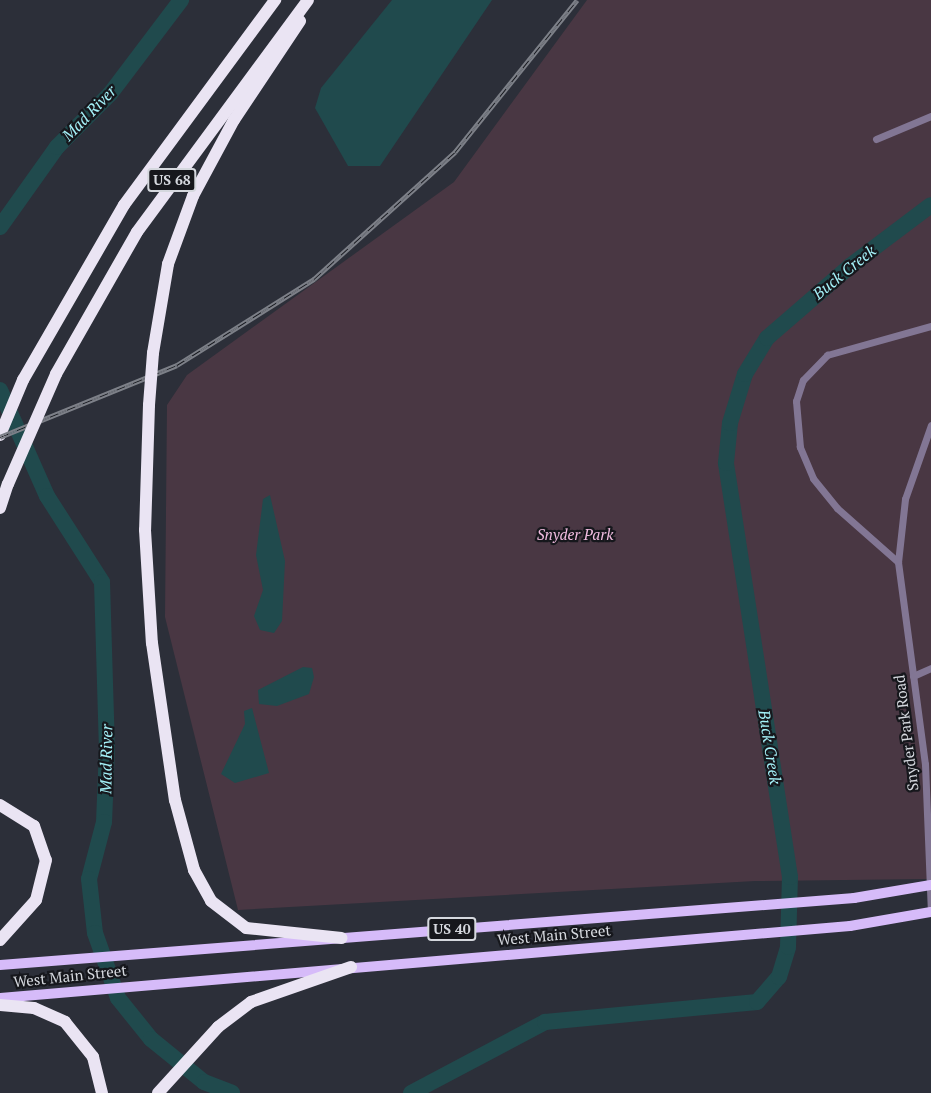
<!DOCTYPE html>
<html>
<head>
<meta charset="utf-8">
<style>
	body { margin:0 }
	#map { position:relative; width:931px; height:1093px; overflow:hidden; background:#2c2f39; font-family:"PT Serif",serif }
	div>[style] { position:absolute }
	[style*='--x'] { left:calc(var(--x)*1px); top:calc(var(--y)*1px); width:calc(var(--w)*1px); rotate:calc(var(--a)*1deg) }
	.green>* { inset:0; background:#493743 }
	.water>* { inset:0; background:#204a4d }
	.river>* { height:16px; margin:-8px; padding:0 8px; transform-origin:8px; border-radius:8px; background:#204a4d }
	.minor>* { height:7px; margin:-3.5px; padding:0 3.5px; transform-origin:3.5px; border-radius:3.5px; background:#827694 }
	.primary>* { height:10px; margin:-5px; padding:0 5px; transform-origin:5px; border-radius:5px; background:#d6bbf9 }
	.motorway>* { height:12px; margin:-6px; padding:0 6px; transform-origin:6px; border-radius:6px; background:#eae4f3 }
	.rail>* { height:5px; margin-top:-2.5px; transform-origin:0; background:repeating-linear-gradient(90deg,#16171c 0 9px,#7d8088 0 18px); box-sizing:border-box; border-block:2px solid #7d8088 }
	.motorway-bridge>* { height:12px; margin:-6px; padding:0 6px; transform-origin:6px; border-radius:6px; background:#eae4f3 }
	span { translate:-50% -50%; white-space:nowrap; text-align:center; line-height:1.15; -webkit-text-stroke:4.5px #16171c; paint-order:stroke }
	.shield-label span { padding:2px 4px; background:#16171c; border:2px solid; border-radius:4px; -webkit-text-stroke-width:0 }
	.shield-label { font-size:14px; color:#d5d8de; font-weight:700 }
	.park-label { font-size:15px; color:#f2bde1; font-style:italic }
	.street-label { font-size:15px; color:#d5d8de }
	.water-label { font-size:16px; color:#a4f1f8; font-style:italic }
</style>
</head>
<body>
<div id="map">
	<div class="green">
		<i style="clip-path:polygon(587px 0,931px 0,931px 873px,927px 879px,755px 881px,238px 910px,165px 617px,167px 405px,187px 375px,454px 182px)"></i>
	</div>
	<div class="water">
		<i style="clip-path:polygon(392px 0,492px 0,380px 166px,348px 166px,315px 108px,321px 88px)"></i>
		<i style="clip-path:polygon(270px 495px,285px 561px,282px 621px,274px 633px,260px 630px,254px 616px,263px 590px,256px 555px,263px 499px)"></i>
		<i style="clip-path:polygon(303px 667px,312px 668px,314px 677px,309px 694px,277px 706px,259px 704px,258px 690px)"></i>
		<i style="clip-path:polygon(252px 708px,269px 773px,235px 783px,221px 774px,245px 724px,244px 711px)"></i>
	</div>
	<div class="river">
		<i style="--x:0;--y:227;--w:98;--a:-54.5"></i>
		<i style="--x:57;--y:147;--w:75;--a:-45"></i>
		<i style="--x:110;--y:94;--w:118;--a:-52.9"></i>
		<i style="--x:0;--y:390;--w:116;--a:66.1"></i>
		<i style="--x:47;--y:496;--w:102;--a:57.4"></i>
		<i style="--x:102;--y:582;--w:166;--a:88.3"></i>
		<i style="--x:107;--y:748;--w:74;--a:92.3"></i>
		<i style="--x:104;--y:822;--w:59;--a:104.7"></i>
		<i style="--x:89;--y:879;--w:54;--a:83.7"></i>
		<i style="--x:95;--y:933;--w:69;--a:70.5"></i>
		<i style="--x:118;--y:998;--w:53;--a:51.2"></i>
		<i style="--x:151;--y:1039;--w:68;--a:39.1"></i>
		<i style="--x:204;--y:1082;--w:30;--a:21"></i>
		<i style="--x:411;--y:1093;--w:152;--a:-27.9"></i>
		<i style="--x:545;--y:1022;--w:213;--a:-5.4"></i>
		<i style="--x:757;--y:1002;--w:33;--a:-49"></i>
		<i style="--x:779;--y:977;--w:31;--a:-73"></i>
		<i style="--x:788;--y:947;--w:70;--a:-88.4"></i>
		<i style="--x:790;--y:877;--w:419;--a:-98.8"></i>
		<i style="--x:726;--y:463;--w:40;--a:-84.3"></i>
		<i style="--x:730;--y:423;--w:51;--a:-73"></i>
		<i style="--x:745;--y:374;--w:42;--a:-58.6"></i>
		<i style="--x:767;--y:338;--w:110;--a:-40.9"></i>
		<i style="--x:850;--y:266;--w:101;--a:-37"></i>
	</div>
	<div class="minor">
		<i style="--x:876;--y:139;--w:60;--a:-22.7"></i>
		<i style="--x:931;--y:425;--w:78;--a:109.4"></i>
		<i style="--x:905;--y:499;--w:63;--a:96.3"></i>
		<i style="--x:898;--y:562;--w:204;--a:82.4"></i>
		<i style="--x:925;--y:764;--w:147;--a:87.7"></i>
		<i style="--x:898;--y:562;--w:81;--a:-138.5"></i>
		<i style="--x:837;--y:508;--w:38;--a:-129"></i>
		<i style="--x:813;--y:478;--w:34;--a:-113"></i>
		<i style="--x:800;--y:447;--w:46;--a:-95"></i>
		<i style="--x:796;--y:401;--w:22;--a:-72"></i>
		<i style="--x:803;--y:380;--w:35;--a:-46"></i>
		<i style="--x:827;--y:355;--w:108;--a:-15.6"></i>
		<i style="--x:913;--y:676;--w:20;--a:-24"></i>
	</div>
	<div class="primary">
		<i style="--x:0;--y:965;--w:857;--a:-4.49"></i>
		<i style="--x:854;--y:898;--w:78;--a:-9.6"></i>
		<i style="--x:0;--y:998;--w:853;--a:-4.84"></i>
		<i style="--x:850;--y:926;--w:82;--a:-9.8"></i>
	</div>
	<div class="motorway">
		<i style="--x:153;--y:353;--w:90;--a:-80.4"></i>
		<i style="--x:168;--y:264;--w:72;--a:-69.8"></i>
		<i style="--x:193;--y:196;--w:86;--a:-61.7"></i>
		<i style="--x:234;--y:120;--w:119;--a:-56.3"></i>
		<i style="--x:56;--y:374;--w:163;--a:-60.3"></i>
		<i style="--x:137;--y:232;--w:288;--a:-53.6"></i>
		<i style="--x:149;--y:405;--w:125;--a:91.8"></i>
		<i style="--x:145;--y:530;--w:113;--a:86.5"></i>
		<i style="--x:152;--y:643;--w:159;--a:81.7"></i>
		<i style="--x:175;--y:800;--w:73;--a:74.8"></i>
		<i style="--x:194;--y:870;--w:35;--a:61"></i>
		<i style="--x:211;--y:901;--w:44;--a:37.6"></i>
		<i style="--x:246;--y:928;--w:96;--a:6"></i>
		<i style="--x:0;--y:435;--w:60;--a:-67.3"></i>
		<i style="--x:23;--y:380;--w:202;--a:-60"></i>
		<i style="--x:124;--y:205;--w:255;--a:-53.6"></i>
		<i style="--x:0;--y:508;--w:25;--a:-72"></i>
		<i style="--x:0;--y:805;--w:40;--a:32"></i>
		<i style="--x:34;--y:826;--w:36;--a:71"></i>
		<i style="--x:46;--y:860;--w:41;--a:104"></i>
		<i style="--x:36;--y:900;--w:54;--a:132"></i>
		<i style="--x:0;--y:1005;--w:34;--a:5"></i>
		<i style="--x:34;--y:1008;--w:34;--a:24"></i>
		<i style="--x:65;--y:1022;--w:45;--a:51.3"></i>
		<i style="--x:93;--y:1057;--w:37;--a:76"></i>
		<i style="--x:158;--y:1093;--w:89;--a:-47.7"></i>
		<i style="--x:218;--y:1027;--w:41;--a:-37.1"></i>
		<i style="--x:251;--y:1002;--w:106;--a:-19.3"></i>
	</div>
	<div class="rail">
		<i style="--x:0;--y:437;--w:191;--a:-22.1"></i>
		<i style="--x:177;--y:365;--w:162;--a:-32.1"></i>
		<i style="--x:314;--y:279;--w:190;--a:-42"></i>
		<i style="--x:455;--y:152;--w:195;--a:-51.2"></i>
	</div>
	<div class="motorway-bridge">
		<i style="--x:149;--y:405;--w:52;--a:-85.6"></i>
		<i style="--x:8;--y:484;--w:120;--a:-66.4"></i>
	</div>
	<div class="shield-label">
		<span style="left:172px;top:180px">US 68</span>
		<span style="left:452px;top:929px">US 40</span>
	</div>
	<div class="park-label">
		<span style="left:575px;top:535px">Snyder Park</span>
	</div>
	<div class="street-label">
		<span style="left:906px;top:733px;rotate:-97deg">Snyder Park Road</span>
		<span style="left:554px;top:935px;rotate:-5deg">West Main Street</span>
		<span style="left:70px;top:976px;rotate:-6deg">West Main Street</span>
	</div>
	<div class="water-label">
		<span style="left:89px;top:113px;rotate:-46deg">Mad River</span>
		<span style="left:844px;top:272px;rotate:-39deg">Buck Creek</span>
		<span style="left:770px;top:747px;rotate:81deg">Buck Creek</span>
		<span style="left:106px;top:759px;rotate:-89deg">Mad River</span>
	</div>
</div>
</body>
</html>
